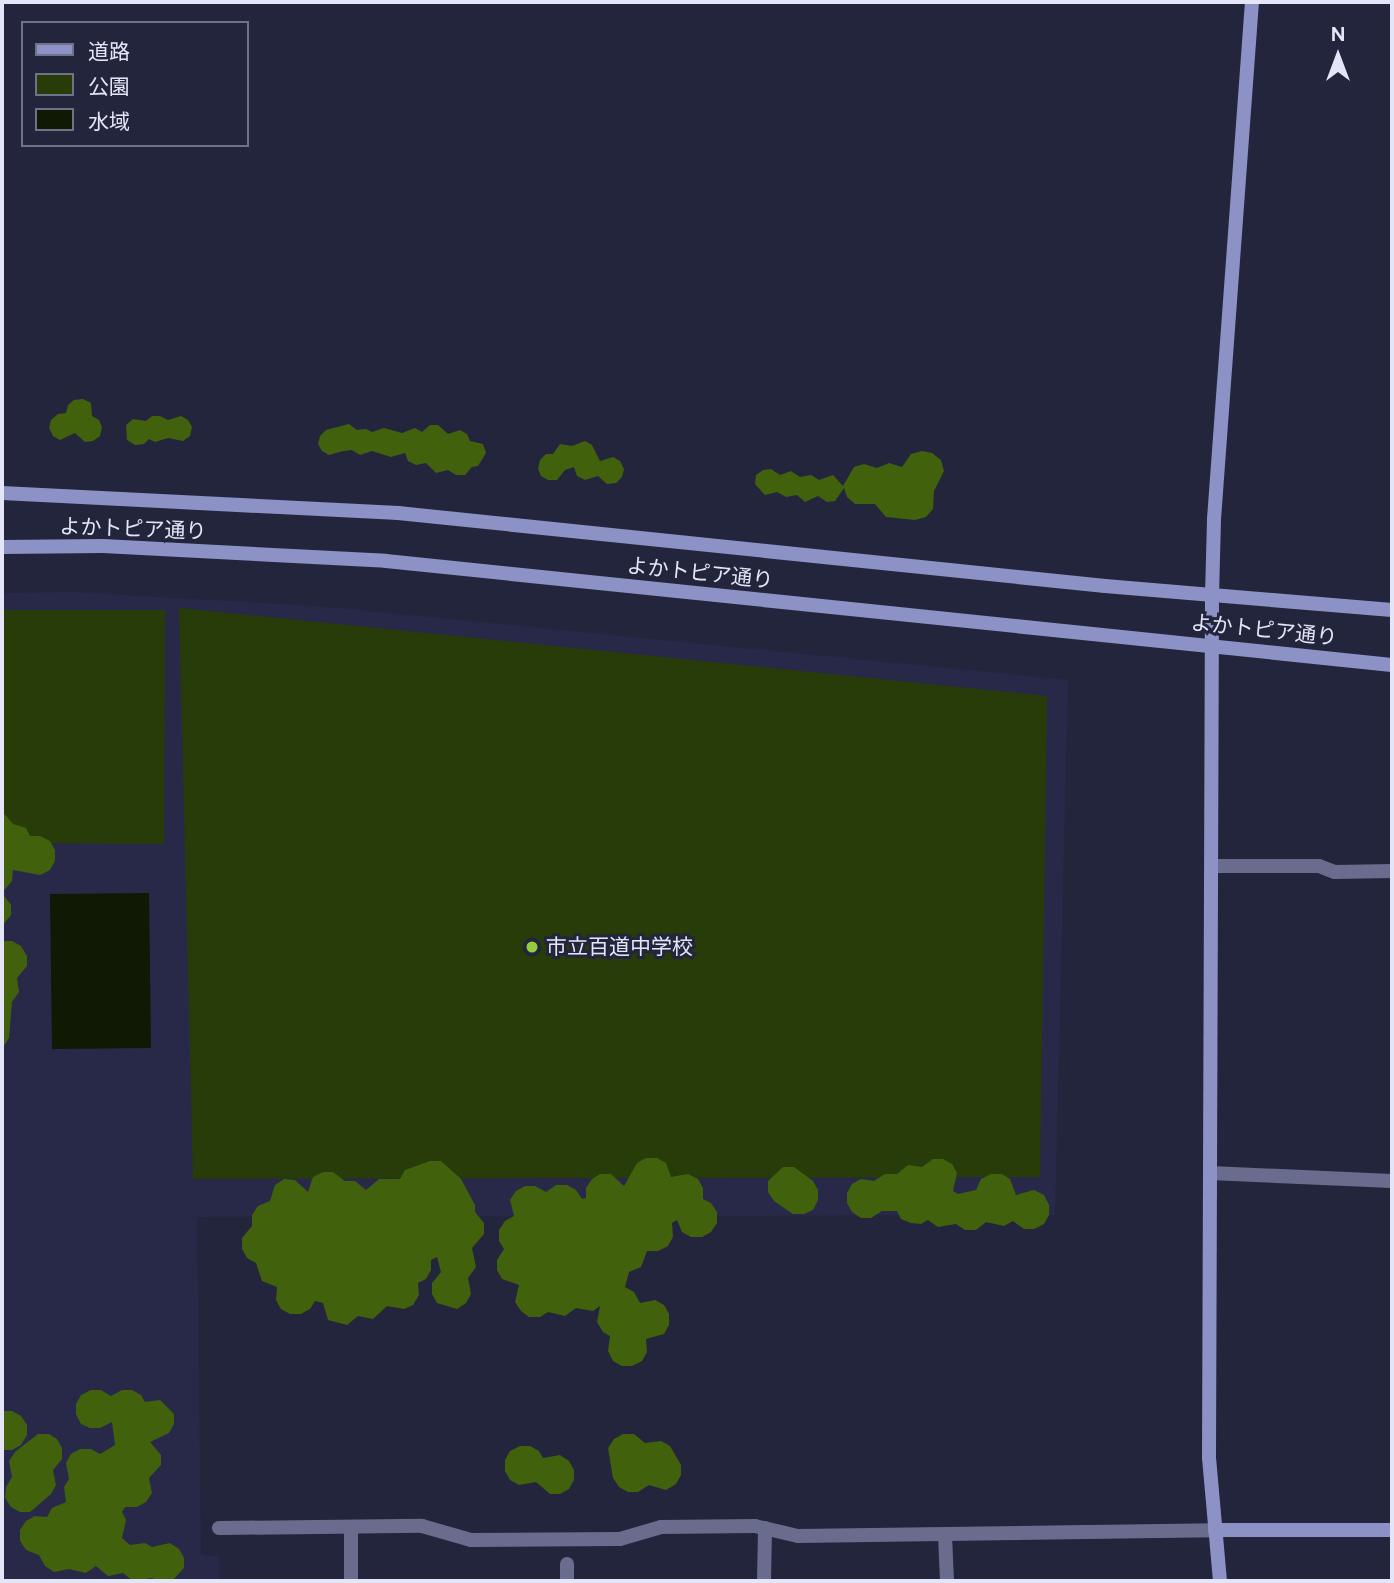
<!DOCTYPE html>
<html>
<head>
<meta charset="utf-8">
<style>
	body { margin:0 }
	#map { position:relative; width:1394px; height:1583px; overflow:hidden; background:#23253d; font-family:Figtree,"Noto Sans JP",sans-serif }
	div>[style] { position:absolute }
	[style*='--x'] { left:calc(var(--x)*1px); top:calc(var(--y)*1px); width:calc(var(--w)*1px); rotate:calc(var(--a)*1deg) }
	.built>* { inset:0; background:#282948 }
	.green>* { inset:0; background:#283c0a }
	.forest>* { inset:0; background:#41610d }
	.water>* { inset:0; background:#0f1903 }
	.street>* { height:14px; margin:-7px; padding:0 7px; transform-origin:7px; border-radius:7px; background:#696c8c }
	.secondary>* { height:14px; margin:-7px; padding:0 7px; transform-origin:7px; border-radius:7px; background:#8d92c6 }
	.dots>* { width:19px; height:19px; translate:-50% -50%; box-sizing:border-box; border:4px solid #23253d; border-radius:50% }
	span { translate:-50% -50%; white-space:nowrap; text-align:center; line-height:1.15; -webkit-text-stroke:6px #23253d; paint-order:stroke }
	.street-label { font-size:21px; color:#e4e6f7 }
	.poi-label { font-size:21px; color:#e4e6f7 }
	.left { translate:0 -50%; text-align:left }
	.frame { position:absolute; inset:0; border:4px solid #e4e6f7; pointer-events:none }
	.legend { position:absolute; left:21px; top:21px; width:228px; height:126px; box-sizing:border-box; background:#23253d; border:2px solid #707287; margin:0; padding:9px 12px; list-style:none; font-size:21px; color:#e4e6f7 }
	.legend li { display:flex; align-items:center; gap:14px; height:35px }
	.legend b { width:35px; border:2px solid #707287 }
	.north { position:absolute; left:1303px; top:21px; width:70px; height:70px; -webkit-text-stroke:5px #23253d; paint-order:stroke; rotate:0deg; font-size:19px; font-weight:700; line-height:28px; text-align:center; color:#e4e6f7 }
	.north::after { content:''; display:block; margin:auto; width:24px; height:32px; background:#e4e6f7; clip-path:polygon(50% 0,100% 100%,50% 72%,0 100%) }
</style>
</head>
<body>
<div id="map">
	<div class="built">
		<i style="clip-path:polygon(72px 592px,317px 606px,1068px 680px,1055px 1215px,197px 1217px,201px 1555px,219px 1556px,219px 1581px,2px 1581px,2px 593px)"></i>
	</div>
	<div class="green">
		<i style="clip-path:polygon(179px 608px,1047px 696px,1040px 1177px,193px 1179px)"></i>
		<i style="clip-path:polygon(2px 610px,165px 610px,164px 844px,2px 843px)"></i>
	</div>
	<div class="forest">
		<i style="clip-path:polygon(83px 399px,91px 403px,92px 416px,99px 420px,102px 427px,100px 436px,93px 441px,85px 442px,75px 433px,60px 440px,53px 436px,49px 428px,51px 420px,58px 414px,66px 413px,68px 405px,74px 400px)"></i>
		<i style="clip-path:polygon(152px 416px,160px 416px,168px 420px,181px 416px,188px 420px,192px 427px,190px 436px,183px 441px,168px 438px,155px 442px,149px 439px,144px 444px,135px 445px,127px 440px,126px 425px,133px 419px,146px 421px)"></i>
		<i style="clip-path:polygon(349px 424px,357px 430px,366px 429px,372px 432px,384px 428px,402px 433px,415px 428px,422px 432px,430px 425px,438px 425px,448px 434px,460px 430px,467px 434px,470px 441px,483px 444px,486px 453px,478px 466px,472px 467px,465px 475px,456px 475px,448px 470px,436px 473px,426px 463px,416px 465px,408px 461px,405px 453px,391px 457px,372px 451px,360px 455px,352px 450px,343px 451px,329px 455px,322px 451px,318px 444px,320px 436px,326px 430px)"></i>
		<i style="clip-path:polygon(585px 441px,592px 445px,600px 461px,613px 457px,620px 461px,624px 469px,622px 477px,616px 483px,607px 484px,598px 476px,585px 480px,577px 476px,574px 467px,565px 470px,557px 480px,548px 480px,541px 476px,538px 469px,540px 460px,546px 454px,553px 454px,560px 444px,572px 446px)"></i>
		<i style="clip-path:polygon(922px 451px,932px 453px,941px 460px,944px 471px,934px 491px,933px 509px,926px 517px,915px 520px,886px 517px,875px 504px,855px 504px,847px 497px,844px 488px,835px 501px,827px 502px,818px 496px,805px 502px,797px 495px,786px 497px,777px 492px,765px 495px,755px 484px,756px 475px,763px 470px,771px 469px,780px 475px,791px 471px,800px 477px,811px 475px,819px 480px,833px 475px,843px 486px,854px 467px,864px 464px,877px 468px,889px 463px,902px 467px,911px 454px)"></i>
		<i style="clip-path:polygon(2px 811px,13px 824px,26px 828px,30px 836px,40px 836px,50px 841px,55px 850px,55px 861px,50px 870px,40px 875px,13px 870px,12px 881px,2px 893px)"></i>
		<i style="clip-path:polygon(2px 893px,11px 905px,11px 915px,2px 926px)"></i>
		<i style="clip-path:polygon(2px 941px,12px 941px,21px 946px,27px 956px,27px 966px,17px 978px,19px 992px,12px 1002px,9px 1038px,2px 1049px)"></i>
		<i style="clip-path:polygon(646px 1158px,657px 1158px,666px 1163px,671px 1177px,688px 1174px,698px 1179px,703px 1188px,703px 1199px,711px 1203px,717px 1212px,717px 1223px,711px 1232px,702px 1237px,691px 1237px,682px 1232px,677px 1220px,672px 1223px,673px 1237px,668px 1246px,658px 1251px,647px 1251px,641px 1267px,629px 1272px,625px 1287px,634px 1292px,640px 1303px,655px 1300px,664px 1305px,669px 1314px,669px 1325px,664px 1334px,646px 1339px,647px 1352px,642px 1361px,632px 1366px,622px 1366px,613px 1361px,608px 1351px,610px 1336px,603px 1332px,597px 1322px,600px 1306px,593px 1311px,576px 1308px,565px 1316px,548px 1312px,540px 1317px,529px 1317px,521px 1311px,515px 1302px,519px 1285px,502px 1279px,497px 1270px,497px 1260px,504px 1249px,499px 1241px,499px 1230px,505px 1221px,514px 1216px,510px 1200px,516px 1191px,525px 1186px,535px 1186px,546px 1192px,556px 1185px,567px 1185px,576px 1190px,582px 1199px,586px 1198px,586px 1188px,592px 1179px,600px 1174px,611px 1174px,624px 1186px,637px 1163px)"></i>
		<i style="clip-path:polygon(933px 1159px,943px 1159px,952px 1164px,957px 1173px,953px 1191px,958px 1194px,976px 1190px,981px 1179px,991px 1174px,1002px 1174px,1010px 1179px,1016px 1195px,1034px 1190px,1044px 1195px,1049px 1205px,1049px 1215px,1044px 1224px,1034px 1229px,1024px 1229px,1013px 1221px,1004px 1226px,986px 1222px,976px 1230px,965px 1230px,956px 1224px,938px 1227px,928px 1220px,921px 1224px,911px 1223px,901px 1219px,897px 1211px,882px 1211px,871px 1218px,861px 1218px,852px 1212px,847px 1203px,847px 1193px,852px 1184px,861px 1179px,874px 1181px,885px 1174px,897px 1174px,908px 1165px,922px 1167px)"></i>
		<i style="clip-path:polygon(430px 1161px,441px 1161px,461px 1179px,475px 1205px,475px 1212px,484px 1223px,484px 1234px,472px 1248px,476px 1267px,468px 1278px,471px 1294px,466px 1303px,457px 1309px,437px 1303px,432px 1294px,432px 1283px,441px 1272px,437px 1257px,431px 1260px,431px 1270px,426px 1279px,418px 1283px,419px 1295px,413px 1305px,404px 1309px,387px 1306px,373px 1319px,358px 1316px,347px 1325px,328px 1320px,323px 1303px,315px 1301px,310px 1309px,301px 1314px,290px 1314px,281px 1309px,276px 1300px,277px 1287px,262px 1281px,256px 1263px,247px 1258px,242px 1249px,242px 1238px,252px 1226px,252px 1215px,258px 1206px,270px 1201px,275px 1185px,284px 1179px,295px 1180px,308px 1192px,313px 1177px,323px 1172px,333px 1172px,345px 1181px,355px 1181px,366px 1190px,379px 1179px,400px 1179px,405px 1170px)"></i>
		<i style="clip-path:polygon(783px 1167px,794px 1167px,813px 1181px,818px 1190px,818px 1200px,813px 1210px,804px 1214px,793px 1214px,774px 1201px,768px 1192px,768px 1181px)"></i>
		<i style="clip-path:polygon(91px 1390px,101px 1390px,111px 1396px,122px 1390px,132px 1390px,141px 1395px,145px 1402px,160px 1400px,174px 1414px,174px 1424px,169px 1433px,150px 1442px,161px 1455px,161px 1465px,149px 1478px,152px 1493px,146px 1502px,137px 1507px,125px 1507px,122px 1512px,126px 1520px,122px 1538px,130px 1545px,145px 1543px,152px 1547px,170px 1543px,179px 1549px,184px 1558px,184px 1568px,172px 1581px,157px 1581px,152px 1578px,133px 1581px,123px 1573px,108px 1576px,96px 1566px,86px 1573px,69px 1569px,54px 1572px,45px 1566px,39px 1555px,26px 1550px,20px 1541px,20px 1530px,26px 1521px,35px 1516px,47px 1517px,52px 1508px,66px 1502px,64px 1487px,69px 1479px,66px 1463px,71px 1454px,80px 1449px,91px 1449px,100px 1454px,115px 1445px,112px 1422px,100px 1428px,90px 1428px,81px 1424px,76px 1414px,76px 1404px,81px 1395px)"></i>
		<i style="clip-path:polygon(2px 1411px,12px 1411px,21px 1416px,27px 1425px,27px 1435px,21px 1445px,12px 1450px,2px 1450px)"></i>
		<i style="clip-path:polygon(38px 1434px,49px 1434px,57px 1439px,62px 1448px,62px 1459px,53px 1470px,56px 1485px,51px 1494px,30px 1512px,20px 1512px,11px 1507px,5px 1498px,6px 1487px,12px 1477px,9px 1461px,15px 1452px)"></i>
		<i style="clip-path:polygon(623px 1434px,634px 1434px,645px 1443px,661px 1441px,670px 1446px,681px 1465px,681px 1475px,676px 1484px,666px 1490px,649px 1485px,638px 1492px,628px 1492px,619px 1487px,613px 1478px,608px 1448px,614px 1439px)"></i>
		<i style="clip-path:polygon(520px 1446px,530px 1446px,539px 1451px,543px 1458px,560px 1455px,569px 1461px,574px 1470px,574px 1480px,569px 1489px,560px 1494px,550px 1494px,536px 1482px,519px 1485px,510px 1480px,505px 1471px,505px 1460px,510px 1451px)"></i>
	</div>
	<div class="water">
		<i style="clip-path:polygon(149px 893px,151px 1048px,52px 1049px,50px 894px)"></i>
	</div>
	<div class="street">
		<i style="--x:1212;--y:866;--w:107;--a:0"></i>
		<i style="--x:1319;--y:866;--w:17;--a:21"></i>
		<i style="--x:1335;--y:872;--w:57;--a:-1"></i>
		<i style="--x:1210;--y:1173;--w:182;--a:2.5"></i>
		<i style="--x:219;--y:1528;--w:203;--a:-0.6"></i>
		<i style="--x:422;--y:1526;--w:51;--a:15.9"></i>
		<i style="--x:471;--y:1540;--w:149;--a:-0.4"></i>
		<i style="--x:620;--y:1539;--w:43;--a:-16.3"></i>
		<i style="--x:661;--y:1527;--w:94;--a:-0.6"></i>
		<i style="--x:755;--y:1526;--w:44;--a:13.1"></i>
		<i style="--x:798;--y:1536;--w:417;--a:-0.8"></i>
		<i style="--x:945;--y:1535;--w:46;--a:87.5"></i>
		<i style="--x:567;--y:1564;--w:17;--a:90"></i>
		<i style="--x:351;--y:1581;--w:54;--a:-90"></i>
		<i style="--x:764;--y:1581;--w:53;--a:-88.9"></i>
	</div>
	<div class="secondary">
		<i style="--x:2;--y:493;--w:397;--a:2.9"></i>
		<i style="--x:398;--y:513;--w:711;--a:5.9"></i>
		<i style="--x:1105;--y:586;--w:288;--a:4.8"></i>
		<i style="--x:2;--y:547;--w:101;--a:-0.6"></i>
		<i style="--x:103;--y:546;--w:283;--a:3"></i>
		<i style="--x:386;--y:561;--w:1011;--a:5.9"></i>
		<i style="--x:1215;--y:1530;--w:177;--a:0"></i>
		<i style="--x:1220;--y:1581;--w:123;--a:-95.1"></i>
		<i style="--x:1209;--y:1458;--w:862;--a:-89.8"></i>
		<i style="--x:1212;--y:596;--w:77;--a:-88.5"></i>
		<i style="--x:1214;--y:519;--w:518;--a:-85.8"></i>
	</div>
	<div class="dots">
		<i style="left:532px;top:947px;background:#92cd3e"></i>
	</div>
	<div class="street-label">
		<span style="left:133px;top:529px;rotate:2deg">よかトピア通り</span>
		<span style="left:700px;top:573px;rotate:6deg">よかトピア通り</span>
		<span style="left:1264px;top:630px;rotate:6deg">よかトピア通り</span>
	</div>
	<div class="poi-label">
		<span class="left" style="left:546px;top:947px">市立百道中学校</span>
	</div>
	<div class="frame"></div>
	<ul class="legend">
	<li><b style="height:9px;background:#8d92c6"></b>道路</li>
	<li><b style="height:19px;background:#283c0a"></b>公園</li>
	<li><b style="height:19px;background:#0f1903"></b>水域</li>
	</ul>
	<div class="north">N</div>
</div>
</body>
</html>
